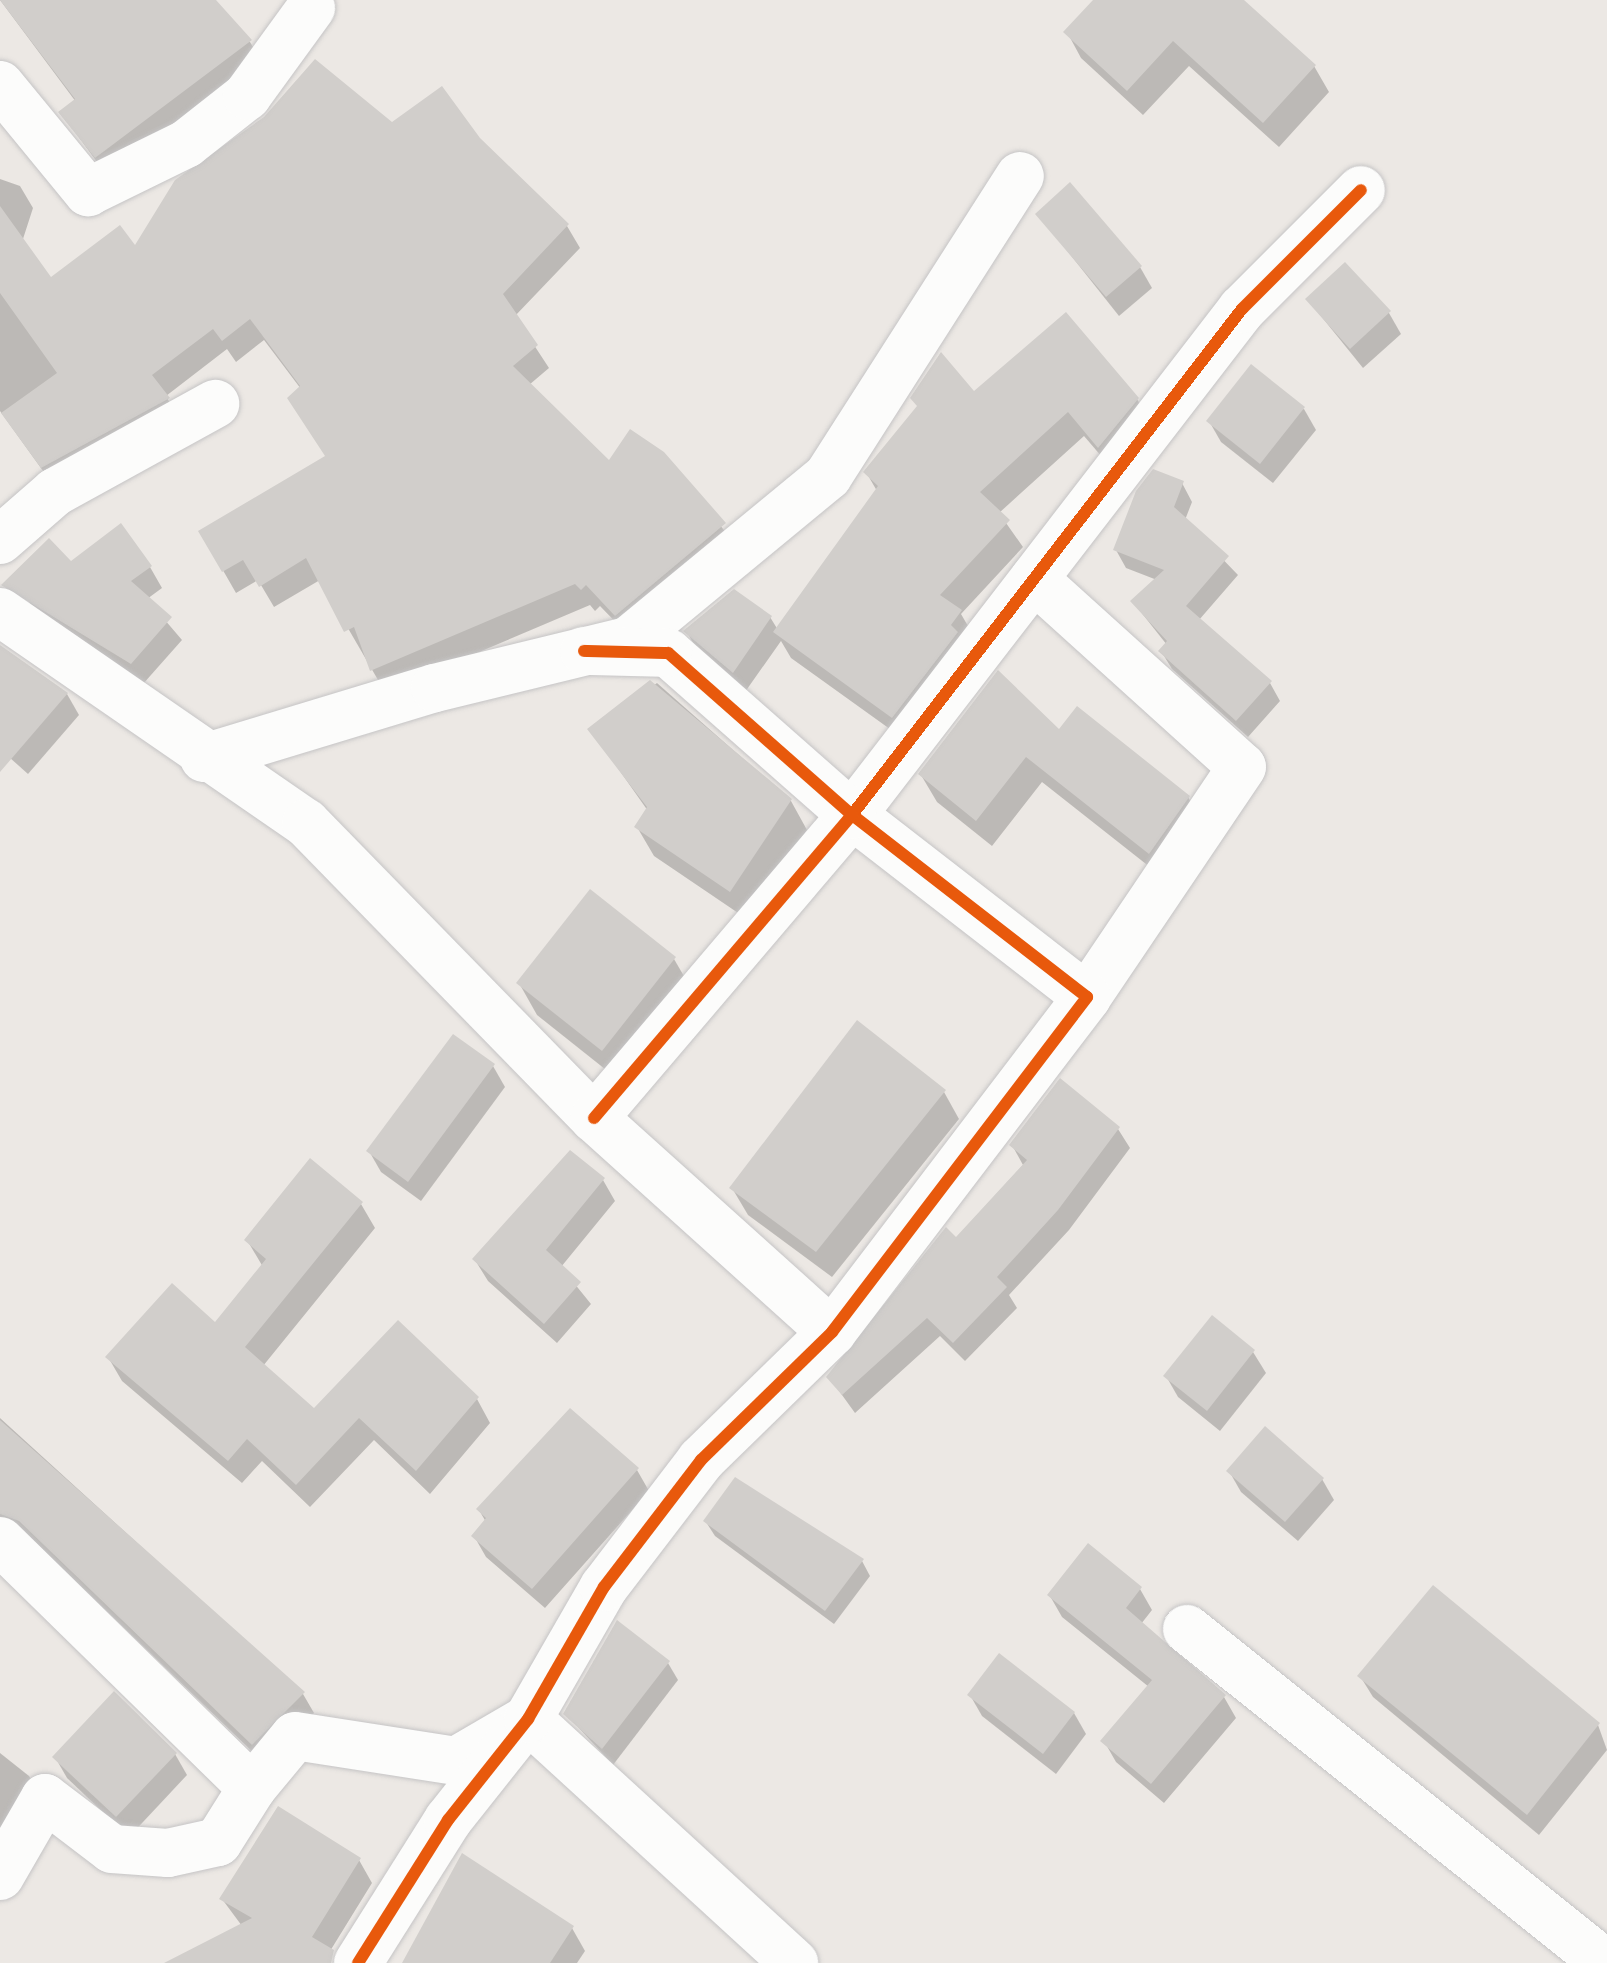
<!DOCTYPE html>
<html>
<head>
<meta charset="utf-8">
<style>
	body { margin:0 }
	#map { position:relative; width:1607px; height:1963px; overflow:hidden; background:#ece8e4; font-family:Arial,sans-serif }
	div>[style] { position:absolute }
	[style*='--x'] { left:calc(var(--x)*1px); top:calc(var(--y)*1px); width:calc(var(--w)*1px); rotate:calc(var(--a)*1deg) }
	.shadow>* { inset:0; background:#0003 }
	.building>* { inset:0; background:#d1cecb }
	.roads { filter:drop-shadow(0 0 2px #c5c4c5) drop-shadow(0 0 2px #c5c4c5) }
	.minor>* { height:48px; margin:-24px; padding:0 24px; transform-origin:24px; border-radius:24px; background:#fcfcfb }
	.cycleway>* { height:12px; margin:-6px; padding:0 6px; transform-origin:6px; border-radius:6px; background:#e8590c }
	span { translate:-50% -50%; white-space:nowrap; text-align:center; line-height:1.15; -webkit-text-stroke:8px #fff; paint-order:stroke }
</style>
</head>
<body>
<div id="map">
	<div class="shadow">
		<i style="clip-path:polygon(0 0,206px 0,250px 42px,264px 66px,111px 181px,61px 113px,76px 102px)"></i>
		<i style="clip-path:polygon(1096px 0,1241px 0,1314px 66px,1329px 92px,1279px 147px,1189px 66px,1143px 115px,1081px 58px,1067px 32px)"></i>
		<i style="clip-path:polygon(392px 125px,478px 140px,567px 226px,580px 248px,515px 316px,549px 368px,529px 385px,609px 464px,668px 458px,737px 547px,630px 637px,600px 606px,595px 611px,590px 605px,385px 692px,320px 580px,274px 607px,258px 580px,236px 593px,201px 532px,327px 458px,301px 389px,264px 340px,236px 362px,227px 349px,166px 396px,180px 421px,56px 489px,0 411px,0 179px,20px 186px,33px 208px,22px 242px,50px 280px,135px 249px)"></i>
		<i style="clip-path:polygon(1038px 214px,1140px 267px,1152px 288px,1119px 316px)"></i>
		<i style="clip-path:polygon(1308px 300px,1389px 313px,1401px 334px,1363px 368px)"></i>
		<i style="clip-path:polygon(974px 395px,1137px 399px,1152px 425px,1114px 471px,1084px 436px,999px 513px,1023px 547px,961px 614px,975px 638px,908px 742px,791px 658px,781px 641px,745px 692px,698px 652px,687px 632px,770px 617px,778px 630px,877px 491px,866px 472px)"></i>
		<i style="clip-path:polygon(1304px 409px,1316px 430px,1273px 483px,1221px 442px,1209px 421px)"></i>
		<i style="clip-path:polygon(1182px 483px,1192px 502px,1185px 520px,1238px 575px,1199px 620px,1270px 683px,1280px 701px,1248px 737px,1172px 669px,1161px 651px,1167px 645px,1133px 602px,1157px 580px,1126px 568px,1116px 550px)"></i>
		<i style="clip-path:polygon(70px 564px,150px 567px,162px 588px,147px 599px,182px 640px,143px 684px,36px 614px,24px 593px)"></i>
		<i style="clip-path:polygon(0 648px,67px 694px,79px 715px,28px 774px,0 749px)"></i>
		<i style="clip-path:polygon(657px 683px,791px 801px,807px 830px,747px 919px,654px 856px,637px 827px,648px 811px,591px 730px)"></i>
		<i style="clip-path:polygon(1059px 733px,1188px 797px,1203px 824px,1165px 879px,1042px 782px,992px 846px,937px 802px,921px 775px)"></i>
		<i style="clip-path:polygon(674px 959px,692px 990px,620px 1081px,537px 1015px,519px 983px)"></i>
		<i style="clip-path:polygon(493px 1066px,505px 1087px,421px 1201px,381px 1172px,369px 1151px)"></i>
		<i style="clip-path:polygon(944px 1092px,959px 1119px,832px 1277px,748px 1215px,732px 1188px)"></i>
		<i style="clip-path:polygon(1118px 1129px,1130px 1148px,1069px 1230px,1009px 1295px,1017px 1308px,965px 1361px,940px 1336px,855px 1413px,829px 1377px,1023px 1165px,1012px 1145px)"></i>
		<i style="clip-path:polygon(603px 1180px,615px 1201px,561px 1267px,591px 1304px,557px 1343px,488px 1281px,475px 1260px)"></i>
		<i style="clip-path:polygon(361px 1204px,375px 1228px,263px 1366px,314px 1411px,477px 1399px,490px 1423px,430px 1494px,374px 1440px,310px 1507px,262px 1461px,242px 1483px,122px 1381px,108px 1357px,215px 1325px,263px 1267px,247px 1240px)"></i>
		<i style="clip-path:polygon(1253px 1352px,1266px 1373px,1220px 1431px,1178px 1397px,1166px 1376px)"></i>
		<i style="clip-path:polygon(0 1418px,303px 1694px,314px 1713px,264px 1763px,33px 1540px,0 1526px)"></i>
		<i style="clip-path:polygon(637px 1470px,649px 1491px,545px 1608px,486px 1557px,474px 1536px,486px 1522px,479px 1510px)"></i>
		<i style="clip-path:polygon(1229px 1471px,1322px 1479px,1334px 1500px,1298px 1541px,1241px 1492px)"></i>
		<i style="clip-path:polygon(706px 1522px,862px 1561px,870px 1576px,834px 1624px,715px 1536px)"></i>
		<i style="clip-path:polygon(1140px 1589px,1152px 1610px,1141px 1624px,1224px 1697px,1236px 1718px,1164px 1803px,1116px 1762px,1104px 1741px,1149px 1687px,1062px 1617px,1050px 1596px)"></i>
		<i style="clip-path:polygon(668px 1663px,678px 1680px,613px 1765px,566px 1714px)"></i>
		<i style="clip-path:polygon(1360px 1676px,1598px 1725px,1607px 1750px,1539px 1835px,1373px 1697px)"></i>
		<i style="clip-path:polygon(970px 1695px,1074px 1713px,1086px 1734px,1056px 1774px,982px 1716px)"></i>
		<i style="clip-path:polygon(0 1753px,29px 1776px,41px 1796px,0 1860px)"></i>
		<i style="clip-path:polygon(175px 1754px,187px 1775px,129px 1837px,67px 1778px,55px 1757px)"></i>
		<i style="clip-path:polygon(359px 1860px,372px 1883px,327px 1956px,331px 1963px,190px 1963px,242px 1926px,222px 1899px)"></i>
		<i style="clip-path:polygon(572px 1928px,585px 1951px,577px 1963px,403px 1963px)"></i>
	</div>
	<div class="building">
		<i style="clip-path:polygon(0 0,216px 0,252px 40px,95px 158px,58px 112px,75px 99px)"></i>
		<i style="clip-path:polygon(1093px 0,1244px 0,1316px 65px,1263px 123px,1173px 41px,1127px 91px,1063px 32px)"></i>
		<i style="clip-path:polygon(315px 59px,392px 122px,442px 86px,480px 138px,569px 224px,503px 294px,538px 345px,513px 366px,609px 460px,630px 429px,664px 452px,726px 523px,615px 616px,586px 585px,581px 590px,575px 584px,370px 671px,354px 627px,344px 632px,306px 558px,259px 587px,243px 560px,222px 572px,198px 531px,325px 456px,287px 398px,300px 386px,250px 319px,222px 341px,213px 329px,152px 375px,170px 398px,41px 468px,1px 413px,57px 373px,0 293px,0 206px,51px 277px,120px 225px,135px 245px,175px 180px,264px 117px)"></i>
		<i style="clip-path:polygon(1070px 182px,1142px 266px,1106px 297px,1035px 214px)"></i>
		<i style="clip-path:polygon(1345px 262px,1391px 311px,1350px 349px,1305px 299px)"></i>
		<i style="clip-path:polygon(1066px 312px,1139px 398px,1098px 448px,1068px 412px,980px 492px,1010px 520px,940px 595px,962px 610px,951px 625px,958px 632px,892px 718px,773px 632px,878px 486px,863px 472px,917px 406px,910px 398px,941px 352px,974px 391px)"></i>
		<i style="clip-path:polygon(1251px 364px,1305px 407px,1260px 464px,1206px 421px)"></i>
		<i style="clip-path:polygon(1153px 469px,1184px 481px,1174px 507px,1229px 556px,1186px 606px,1272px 681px,1236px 721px,1158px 651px,1167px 641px,1130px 601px,1164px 570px,1113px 550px,1136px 491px)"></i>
		<i style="clip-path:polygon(121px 523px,152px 566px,131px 581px,172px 617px,131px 664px,1px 585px,49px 538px,71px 561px)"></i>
		<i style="clip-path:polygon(734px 589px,772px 616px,733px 673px,683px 631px)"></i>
		<i style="clip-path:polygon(0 645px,68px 693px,0 772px)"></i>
		<i style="clip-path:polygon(998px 670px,1059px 729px,1077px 706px,1190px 796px,1149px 854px,1026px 757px,976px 821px,918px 774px)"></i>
		<i style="clip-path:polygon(650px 680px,792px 799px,730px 892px,634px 827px,647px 807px,587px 729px)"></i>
		<i style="clip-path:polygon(590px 889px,676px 957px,602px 1051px,516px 983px)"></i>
		<i style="clip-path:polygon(857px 1020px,946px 1090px,816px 1252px,729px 1188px)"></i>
		<i style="clip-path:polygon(453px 1034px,495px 1064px,408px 1182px,366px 1151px)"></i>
		<i style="clip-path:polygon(1060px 1078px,1120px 1127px,1058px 1210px,997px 1277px,1007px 1287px,953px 1343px,927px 1318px,842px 1395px,826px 1377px,946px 1227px,956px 1237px,1027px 1160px,1009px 1145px)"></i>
		<i style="clip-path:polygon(570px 1150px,605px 1178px,546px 1250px,581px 1282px,544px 1324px,472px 1259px)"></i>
		<i style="clip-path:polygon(310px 1158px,363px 1202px,245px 1347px,314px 1408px,398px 1320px,479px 1397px,416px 1471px,359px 1418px,296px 1485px,247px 1439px,228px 1461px,105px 1357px,172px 1283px,215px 1322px,266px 1259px,244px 1240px)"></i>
		<i style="clip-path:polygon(1212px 1315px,1255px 1350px,1207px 1411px,1163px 1376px)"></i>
		<i style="clip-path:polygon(570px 1408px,639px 1468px,532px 1589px,471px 1536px,486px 1518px,476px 1509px)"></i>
		<i style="clip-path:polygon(0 1420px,305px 1692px,252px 1745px,19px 1521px,0 1514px)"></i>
		<i style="clip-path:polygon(1265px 1426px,1324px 1478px,1285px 1522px,1226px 1471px)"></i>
		<i style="clip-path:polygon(735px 1477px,864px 1559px,825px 1611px,703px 1521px)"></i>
		<i style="clip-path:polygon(1088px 1543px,1142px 1587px,1126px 1608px,1226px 1695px,1151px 1784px,1100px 1741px,1152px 1680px,1047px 1595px)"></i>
		<i style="clip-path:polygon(1433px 1585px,1600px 1723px,1527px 1815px,1357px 1676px)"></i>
		<i style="clip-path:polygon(617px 1620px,670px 1661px,602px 1749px,563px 1714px)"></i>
		<i style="clip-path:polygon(999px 1653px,1075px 1712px,1043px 1754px,967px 1695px)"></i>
		<i style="clip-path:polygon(114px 1691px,177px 1753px,116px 1817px,52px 1757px)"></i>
		<i style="clip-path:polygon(278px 1806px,361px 1858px,312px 1937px,334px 1950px,331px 1963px,164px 1963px,252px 1918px,219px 1899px)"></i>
		<i style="clip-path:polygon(462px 1853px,574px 1926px,550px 1963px,402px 1963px)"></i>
	</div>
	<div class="roads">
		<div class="minor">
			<i style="--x:0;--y:85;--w:139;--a:50.6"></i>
			<i style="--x:88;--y:192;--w:109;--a:-26.1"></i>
			<i style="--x:186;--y:144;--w:78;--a:-38.2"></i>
			<i style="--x:247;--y:96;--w:109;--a:-54"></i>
			<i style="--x:0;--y:540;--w:73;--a:-41.1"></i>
			<i style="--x:55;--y:492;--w:183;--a:-28.8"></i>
			<i style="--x:1034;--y:579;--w:280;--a:42.1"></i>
			<i style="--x:1242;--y:767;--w:277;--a:124"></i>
			<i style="--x:0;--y:612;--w:372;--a:34.6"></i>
			<i style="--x:306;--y:823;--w:412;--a:45.7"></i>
			<i style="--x:594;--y:1118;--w:320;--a:42"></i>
			<i style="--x:204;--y:758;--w:241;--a:-16.9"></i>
			<i style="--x:435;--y:688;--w:199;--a:-13.7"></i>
			<i style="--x:628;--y:641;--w:259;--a:-39.5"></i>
			<i style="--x:828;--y:476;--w:356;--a:-57.4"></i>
			<i style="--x:594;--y:1118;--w:398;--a:-49.6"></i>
			<i style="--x:852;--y:815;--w:639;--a:-52.38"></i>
			<i style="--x:1242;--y:309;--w:168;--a:-45"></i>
			<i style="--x:0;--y:1541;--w:353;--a:44.4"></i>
			<i style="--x:252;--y:1788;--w:67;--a:-50.4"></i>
			<i style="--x:295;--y:1736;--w:163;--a:8.8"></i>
			<i style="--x:456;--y:1761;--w:83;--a:-30.3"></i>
			<i style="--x:528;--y:1719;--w:361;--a:42.5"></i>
			<i style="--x:1187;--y:1629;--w:535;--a:38.63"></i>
			<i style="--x:0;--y:1876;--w:90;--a:-60"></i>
			<i style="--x:45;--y:1798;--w:84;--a:37.3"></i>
			<i style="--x:112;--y:1849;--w:56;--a:4.1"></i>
			<i style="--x:168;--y:1853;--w:51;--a:-12.4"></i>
			<i style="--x:218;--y:1842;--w:64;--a:-57.8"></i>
			<i style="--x:358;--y:1963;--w:169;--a:-57.8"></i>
			<i style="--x:448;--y:1820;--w:129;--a:-51.6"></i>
			<i style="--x:528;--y:1719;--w:152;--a:-60.1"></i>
			<i style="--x:604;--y:1587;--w:160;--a:-52.6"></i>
			<i style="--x:701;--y:1460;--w:183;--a:-44.3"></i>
			<i style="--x:832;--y:1332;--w:421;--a:-52.7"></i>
			<i style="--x:1087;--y:997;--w:297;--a:-142.2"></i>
			<i style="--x:852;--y:815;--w:245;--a:-138.6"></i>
			<i style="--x:668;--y:653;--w:84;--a:-178.6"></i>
		</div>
	</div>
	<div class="cycleway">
		<i style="--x:594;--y:1118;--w:398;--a:-49.6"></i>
		<i style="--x:852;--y:815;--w:639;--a:-52.38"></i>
		<i style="--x:1242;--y:309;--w:168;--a:-45"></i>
		<i style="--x:358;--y:1963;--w:169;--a:-57.8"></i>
		<i style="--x:448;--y:1820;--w:129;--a:-51.6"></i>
		<i style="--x:528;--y:1719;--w:152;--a:-60.1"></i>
		<i style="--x:604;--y:1587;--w:160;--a:-52.6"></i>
		<i style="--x:701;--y:1460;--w:183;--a:-44.3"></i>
		<i style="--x:832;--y:1332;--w:421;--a:-52.7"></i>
		<i style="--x:1087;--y:997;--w:297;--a:-142.2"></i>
		<i style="--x:852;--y:815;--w:245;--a:-138.6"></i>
		<i style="--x:668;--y:653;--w:84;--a:-178.6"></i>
	</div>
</div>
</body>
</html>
